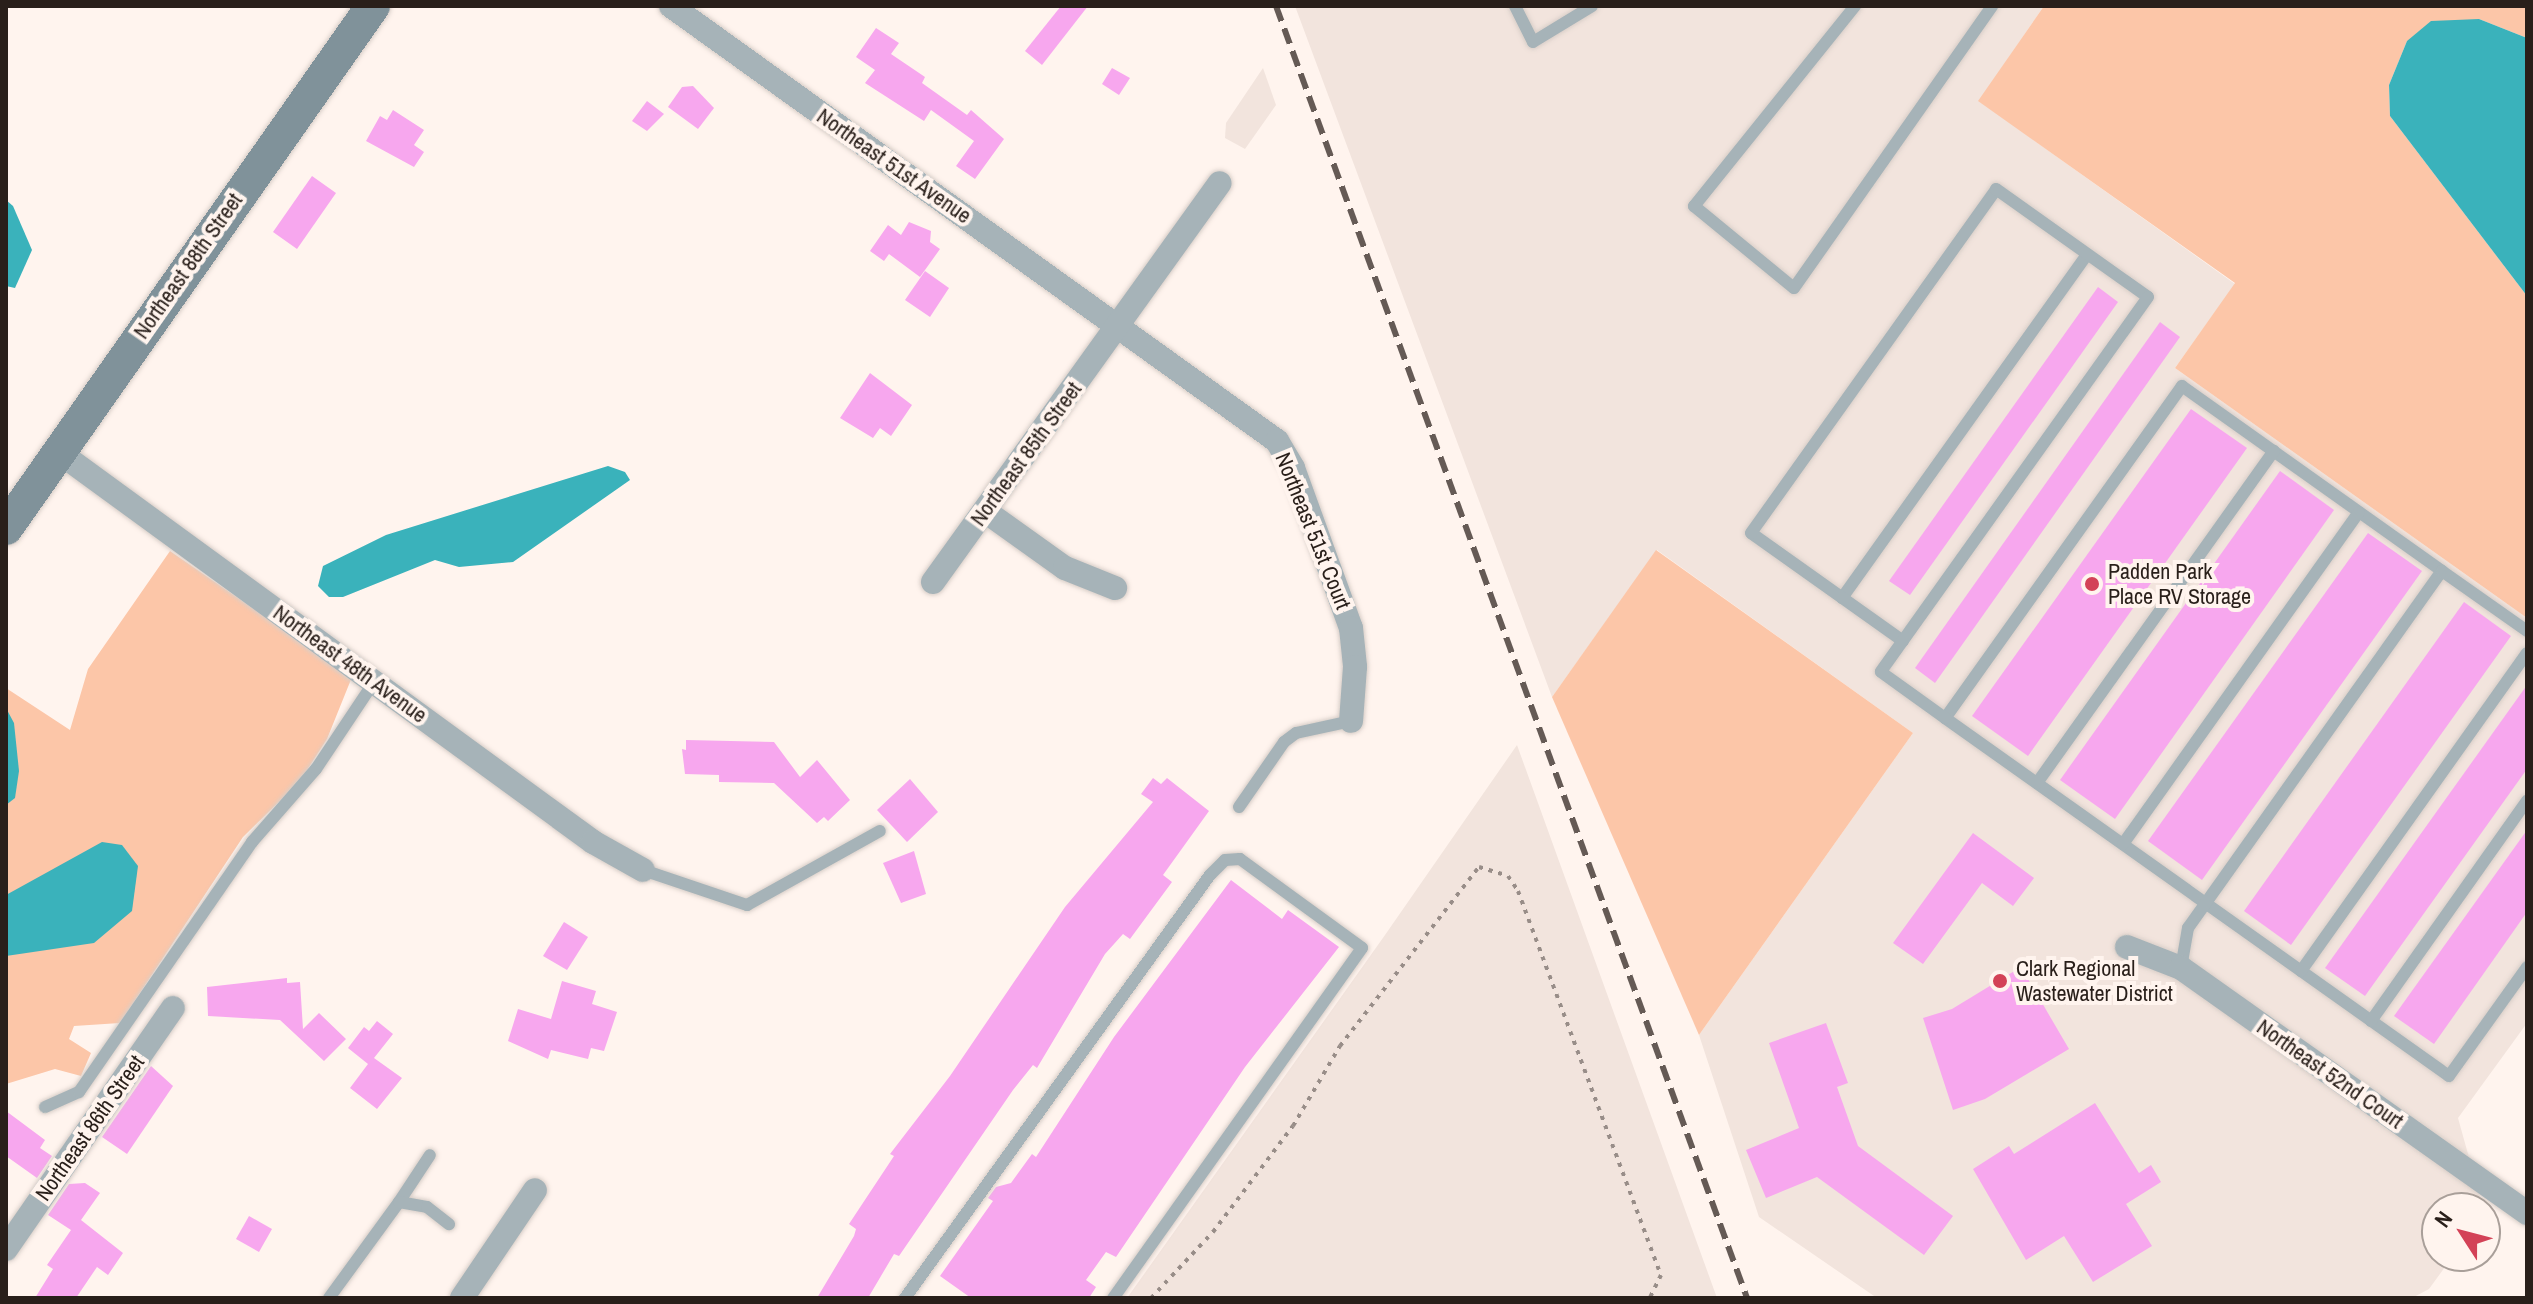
<!DOCTYPE html>
<html>
<head>
<meta charset="utf-8">
<style>
	body { margin:0 }
	#map { position:relative; width:2533px; height:1304px; overflow:hidden; background:#fff4ee; font-family:"Archivo Narrow",sans-serif }
	div>[style] { position:absolute }
	[style*='--x'] { left:calc(var(--x)*1px); top:calc(var(--y)*1px); width:calc(var(--w)*1px); rotate:calc(var(--a)*1deg) }
	.built>* { inset:0; background:#f2e4dd }
	.green>* { inset:0; background:#fcc6a8 }
	.water>* { inset:0; background:#3ab2bb }
	.building>* { inset:0; background:#f7a7ee }
	.path>* { height:4px; margin-top:-2px; transform-origin:0; background:repeating-linear-gradient(90deg,#988d88 0 4px,transparent 0 10px) }
	.roads { filter:drop-shadow(0 0 2px #d8cec8) drop-shadow(0 0 2px #d8cec8) }
	.service>* { height:12px; margin:-6px; padding:0 6px; transform-origin:6px; border-radius:6px; background:#a6b3b8 }
	.minor>* { height:24px; margin:-12px; padding:0 12px; transform-origin:12px; border-radius:12px; background:#a6b3b8 }
	.secondary>* { height:34px; margin:-17px; padding:0 17px; transform-origin:17px; border-radius:17px; background:#80929a }
	.rail>* { height:6px; margin-top:-3px; transform-origin:0; background:repeating-linear-gradient(90deg,#655a55 0 16px,transparent 0 24px) }
	.dots>* { width:22px; height:22px; translate:-50% -50%; box-sizing:border-box; border:4px solid #fff4ee; border-radius:50% }
	span { translate:-50% -50%; white-space:nowrap; text-align:center; line-height:1.15; -webkit-text-stroke:8px #fff4ee; paint-order:stroke }
	.street-label { font-size:22px; color:#291f1a }
	.poi-label { font-size:22px; color:#291f1a }
	.left { translate:0 -50%; text-align:left }
	.frame { position:absolute; inset:0; border:8px solid #291f1a; pointer-events:none }
	.north { position:absolute; left:2421px; top:1192px; width:80px; height:80px; box-sizing:border-box; background:#fff4ee; border:2px solid #a99f99; border-radius:50%; rotate:306deg; font-size:22px; font-weight:700; line-height:32px; text-align:center; color:#291f1a }
	.north::after { content:''; display:block; margin:auto; width:28px; height:36px; background:#d34257; clip-path:polygon(50% 0,100% 100%,50% 72%,0 100%) }
</style>
</head>
<body>
<div id="map">
	<div class="built">
		<i style="clip-path:polygon(1295px 6px,2044px 6px,1979px 101px,2235px 284px,2175px 368px,2527px 618px,2527px 1023px,2458px 1118px,2483px 1208px,2437px 1208px,2437px 1256px,2453px 1256px,2429px 1289px,2412px 1298px,1877px 1298px,1759px 1217px,1699px 1035px,1913px 733px,1657px 550px,1552px 697px)"></i>
		<i style="clip-path:polygon(1263px 68px,1276px 105px,1245px 149px,1225px 138px,1226px 123px)"></i>
		<i style="clip-path:polygon(1517px 745px,1717px 1298px,1127px 1298px,1385px 935px)"></i>
	</div>
	<div class="green">
		<i style="clip-path:polygon(2044px 6px,2527px 6px,2527px 38px,2479px 19px,2407px 41px,2389px 85px,2390px 116px,2527px 296px,2527px 618px,2175px 368px,2235px 283px,1978px 101px)"></i>
		<i style="clip-path:polygon(1656px 550px,1913px 733px,1699px 1035px,1552px 697px)"></i>
		<i style="clip-path:polygon(170px 551px,352px 677px,327px 739px,300px 781px,243px 837px,120px 1023px,74px 1026px,69px 1039px,91px 1053px,81px 1076px,55px 1069px,6px 1084px,6px 688px,70px 730px,88px 669px)"></i>
	</div>
	<div class="water">
		<i style="clip-path:polygon(2479px 19px,2527px 38px,2527px 296px,2390px 116px,2389px 85px,2407px 41px,2431px 21px)"></i>
		<i style="clip-path:polygon(6px 200px,13px 206px,32px 250px,15px 288px,6px 286px)"></i>
		<i style="clip-path:polygon(608px 466px,625px 472px,630px 480px,513px 562px,459px 567px,435px 560px,343px 597px,329px 597px,318px 586px,323px 566px,386px 535px)"></i>
		<i style="clip-path:polygon(6px 708px,14px 723px,19px 771px,15px 798px,6px 805px)"></i>
		<i style="clip-path:polygon(102px 842px,122px 845px,138px 866px,132px 911px,94px 943px,6px 956px,6px 895px)"></i>
	</div>
	<div class="building">
		<i style="clip-path:polygon(1061px 6px,1088px 6px,1042px 65px,1025px 51px)"></i>
		<i style="clip-path:polygon(876px 28px,899px 43px,891px 54px,925px 77px,922px 83px,967px 115px,971px 110px,1004px 139px,975px 179px,956px 166px,974px 141px,931px 110px,924px 121px,865px 83px,875px 70px,856px 57px)"></i>
		<i style="clip-path:polygon(1112px 68px,1130px 78px,1119px 95px,1102px 84px)"></i>
		<i style="clip-path:polygon(693px 86px,714px 108px,698px 129px,668px 107px,682px 87px)"></i>
		<i style="clip-path:polygon(647px 101px,664px 114px,647px 131px,632px 121px)"></i>
		<i style="clip-path:polygon(393px 110px,424px 130px,414px 145px,424px 152px,414px 167px,366px 141px,380px 116px,387px 120px)"></i>
		<i style="clip-path:polygon(312px 176px,336px 193px,297px 249px,273px 232px)"></i>
		<i style="clip-path:polygon(909px 222px,931px 231px,930px 242px,940px 249px,920px 277px,889px 254px,884px 261px,870px 251px,888px 225px,901px 235px)"></i>
		<i style="clip-path:polygon(925px 271px,949px 288px,930px 317px,905px 300px)"></i>
		<i style="clip-path:polygon(2098px 287px,2118px 302px,1910px 595px,1889px 581px)"></i>
		<i style="clip-path:polygon(2160px 322px,2180px 337px,1935px 683px,1915px 668px)"></i>
		<i style="clip-path:polygon(870px 373px,912px 405px,891px 436px,880px 428px,873px 438px,840px 418px)"></i>
		<i style="clip-path:polygon(2191px 409px,2247px 448px,2028px 756px,1972px 716px)"></i>
		<i style="clip-path:polygon(2280px 471px,2334px 510px,2115px 819px,2060px 780px)"></i>
		<i style="clip-path:polygon(2368px 533px,2422px 571px,2202px 880px,2148px 841px)"></i>
		<i style="clip-path:polygon(2464px 602px,2511px 636px,2291px 945px,2244px 911px)"></i>
		<i style="clip-path:polygon(2527px 685px,2527px 769px,2365px 996px,2325px 968px)"></i>
		<i style="clip-path:polygon(686px 740px,774px 742px,800px 777px,817px 760px,850px 800px,828px 821px,824px 817px,817px 823px,774px 783px,719px 782px,719px 775px,685px 774px,682px 749px,686px 750px)"></i>
		<i style="clip-path:polygon(1153px 778px,1161px 784px,1167px 778px,1209px 811px,1163px 875px,1172px 882px,1130px 939px,1123px 934px,1105px 954px,1037px 1068px,1033px 1065px,1013px 1090px,899px 1256px,894px 1254px,868px 1298px,817px 1298px,854px 1236px,856px 1229px,849px 1224px,894px 1156px,890px 1154px,950px 1076px,1065px 907px,1153px 802px,1141px 794px)"></i>
		<i style="clip-path:polygon(910px 779px,938px 812px,907px 842px,877px 810px)"></i>
		<i style="clip-path:polygon(2527px 830px,2527px 912px,2434px 1044px,2394px 1016px)"></i>
		<i style="clip-path:polygon(1973px 833px,2034px 878px,2013px 906px,1982px 883px,1923px 964px,1893px 943px)"></i>
		<i style="clip-path:polygon(914px 851px,926px 894px,901px 903px,883px 863px)"></i>
		<i style="clip-path:polygon(1231px 880px,1282px 919px,1288px 910px,1339px 947px,1245px 1067px,1116px 1257px,1106px 1252px,1086px 1280px,1096px 1287px,1089px 1298px,971px 1298px,940px 1276px,993px 1201px,988px 1198px,996px 1187px,1011px 1183px,1032px 1154px,1036px 1157px,1114px 1037px)"></i>
		<i style="clip-path:polygon(564px 922px,588px 937px,567px 970px,543px 956px)"></i>
		<i style="clip-path:polygon(2021px 967px,2069px 1049px,1985px 1099px,1953px 1110px,1923px 1018px,1952px 1009px)"></i>
		<i style="clip-path:polygon(287px 978px,287px 983px,300px 982px,303px 1029px,319px 1013px,346px 1039px,324px 1061px,280px 1020px,208px 1016px,207px 987px)"></i>
		<i style="clip-path:polygon(562px 981px,596px 991px,592px 1004px,617px 1012px,604px 1051px,591px 1048px,588px 1059px,551px 1050px,548px 1059px,508px 1041px,518px 1009px,551px 1019px)"></i>
		<i style="clip-path:polygon(377px 1021px,393px 1034px,374px 1058px,402px 1078px,377px 1109px,350px 1088px,368px 1064px,348px 1048px,364px 1027px,369px 1031px)"></i>
		<i style="clip-path:polygon(1826px 1023px,1848px 1083px,1837px 1087px,1858px 1146px,1953px 1216px,1924px 1255px,1817px 1177px,1766px 1198px,1746px 1150px,1799px 1128px,1769px 1043px)"></i>
		<i style="clip-path:polygon(151px 1066px,173px 1086px,127px 1154px,102px 1137px)"></i>
		<i style="clip-path:polygon(2095px 1103px,2139px 1173px,2151px 1165px,2161px 1182px,2126px 1204px,2152px 1246px,2093px 1282px,2064px 1236px,2026px 1260px,1973px 1169px,2009px 1146px,2014px 1154px)"></i>
		<i style="clip-path:polygon(6px 1111px,45px 1140px,40px 1148px,52px 1156px,37px 1178px,6px 1156px)"></i>
		<i style="clip-path:polygon(85px 1183px,100px 1193px,81px 1220px,123px 1253px,108px 1275px,97px 1267px,76px 1298px,35px 1298px,53px 1269px,47px 1265px,71px 1230px,48px 1215px,69px 1184px)"></i>
		<i style="clip-path:polygon(249px 1216px,272px 1229px,259px 1252px,236px 1239px)"></i>
	</div>
	<div class="path">
		<i style="--x:1151;--y:1298;--w:91;--a:-46.8"></i>
		<i style="--x:1213;--y:1232;--w:133;--a:-53"></i>
		<i style="--x:1293;--y:1126;--w:93;--a:-59.6"></i>
		<i style="--x:1340;--y:1046;--w:227;--a:-52.2"></i>
		<i style="--x:1479;--y:867;--w:30;--a:17"></i>
		<i style="--x:1508;--y:876;--w:18;--a:56"></i>
		<i style="--x:1518;--y:891;--w:410;--a:69.6"></i>
		<i style="--x:1661;--y:1275;--w:25;--a:116"></i>
	</div>
	<div class="roads">
		<div class="service">
			<i style="--x:1515;--y:6;--w:40;--a:63.4"></i>
			<i style="--x:1533;--y:42;--w:69;--a:-31.4"></i>
			<i style="--x:1855;--y:6;--w:257;--a:128.8"></i>
			<i style="--x:1694;--y:206;--w:129;--a:39.4"></i>
			<i style="--x:1794;--y:288;--w:345;--a:-54.9"></i>
			<i style="--x:2442;--y:571;--w:319;--a:-144.6"></i>
			<i style="--x:2182;--y:386;--w:408;--a:125.5"></i>
			<i style="--x:1945;--y:718;--w:618;--a:35.39"></i>
			<i style="--x:2449;--y:1076;--w:134;--a:-54.4"></i>
			<i style="--x:1842;--y:598;--w:422;--a:-54.5"></i>
			<i style="--x:1903;--y:641;--w:186;--a:-144.6"></i>
			<i style="--x:1751;--y:533;--w:422;--a:-54.5"></i>
			<i style="--x:1996;--y:189;--w:186;--a:35.4"></i>
			<i style="--x:2148;--y:297;--w:460;--a:125.5"></i>
			<i style="--x:1881;--y:672;--w:79;--a:35.7"></i>
			<i style="--x:2037;--y:783;--w:408;--a:-54.5"></i>
			<i style="--x:1239;--y:807;--w:79;--a:-55.3"></i>
			<i style="--x:1284;--y:742;--w:15;--a:-37"></i>
			<i style="--x:1296;--y:733;--w:56;--a:-12.3"></i>
			<i style="--x:2123;--y:844;--w:407;--a:-54.6"></i>
			<i style="--x:643;--y:870;--w:110;--a:18.6"></i>
			<i style="--x:747;--y:905;--w:152;--a:-29.1"></i>
			<i style="--x:2181;--y:968;--w:41;--a:-80.1"></i>
			<i style="--x:2188;--y:928;--w:438;--a:-54.6"></i>
			<i style="--x:2442;--y:571;--w:104;--a:35.2"></i>
			<i style="--x:2301;--y:971;--w:390;--a:-54.6"></i>
			<i style="--x:2371;--y:1021;--w:270;--a:-54.7"></i>
			<i style="--x:45;--y:1107;--w:37;--a:-24"></i>
			<i style="--x:79;--y:1092;--w:304;--a:-55.3"></i>
			<i style="--x:252;--y:842;--w:97;--a:-48.8"></i>
			<i style="--x:316;--y:769;--w:105;--a:-56.3"></i>
			<i style="--x:399;--y:1202;--w:56;--a:-56.6"></i>
			<i style="--x:329;--y:1298;--w:119;--a:-53.9"></i>
			<i style="--x:399;--y:1202;--w:28;--a:10"></i>
			<i style="--x:427;--y:1207;--w:28;--a:38"></i>
			<i style="--x:905;--y:1298;--w:521;--a:-54.21"></i>
			<i style="--x:1210;--y:875;--w:21;--a:-45"></i>
			<i style="--x:1225;--y:860;--w:15;--a:-4"></i>
			<i style="--x:1240;--y:859;--w:151;--a:36.1"></i>
			<i style="--x:1362;--y:948;--w:430;--a:125.4"></i>
		</div>
		<div class="minor">
			<i style="--x:671;--y:6;--w:746;--a:35.67"></i>
			<i style="--x:1277;--y:441;--w:31;--a:59"></i>
			<i style="--x:1293;--y:468;--w:170;--a:70.1"></i>
			<i style="--x:1351;--y:628;--w:39;--a:84"></i>
			<i style="--x:1355;--y:667;--w:54;--a:94.2"></i>
			<i style="--x:60;--y:453;--w:660;--a:36.12"></i>
			<i style="--x:593;--y:842;--w:57;--a:29.2"></i>
			<i style="--x:985;--y:511;--w:98;--a:35.5"></i>
			<i style="--x:1065;--y:568;--w:54;--a:21.8"></i>
			<i style="--x:933;--y:582;--w:491;--a:-54.3"></i>
			<i style="--x:2127;--y:947;--w:58;--a:21.3"></i>
			<i style="--x:2181;--y:968;--w:424;--a:35.3"></i>
			<i style="--x:6;--y:1249;--w:293;--a:-55.3"></i>
			<i style="--x:462;--y:1298;--w:130;--a:-55.9"></i>
		</div>
		<div class="secondary">
			<i style="--x:6;--y:528;--w:638;--a:-54.89"></i>
		</div>
	</div>
	<div class="rail">
		<i style="--x:1276;--y:6;--w:1375;--a:69.97"></i>
	</div>
	<div class="dots">
		<i style="left:2092px;top:584px;background:#d34257"></i>
		<i style="left:2000px;top:981px;background:#d34257"></i>
	</div>
	<div class="street-label">
		<span style="left:894px;top:166px;rotate:35deg">Northeast 51st Avenue</span>
		<span style="left:188px;top:266px;rotate:-55deg">Northeast 88th Street</span>
		<span style="left:1026px;top:454px;rotate:-54deg">Northeast 85th Street</span>
		<span style="left:1313px;top:531px;rotate:68deg">Northeast 51st Court</span>
		<span style="left:350px;top:664px;rotate:36deg">Northeast 48th Avenue</span>
		<span style="left:2330px;top:1074px;rotate:35deg">Northeast 52nd Court</span>
		<span style="left:90px;top:1128px;rotate:-55deg">Northeast 86th Street</span>
	</div>
	<div class="poi-label">
		<span class="left" style="left:2108px;top:584px">Padden Park<br>Place RV Storage</span>
		<span class="left" style="left:2016px;top:981px">Clark Regional<br>Wastewater District</span>
	</div>
	<div class="frame"></div>
	<div class="north">N</div>
</div>
</body>
</html>
